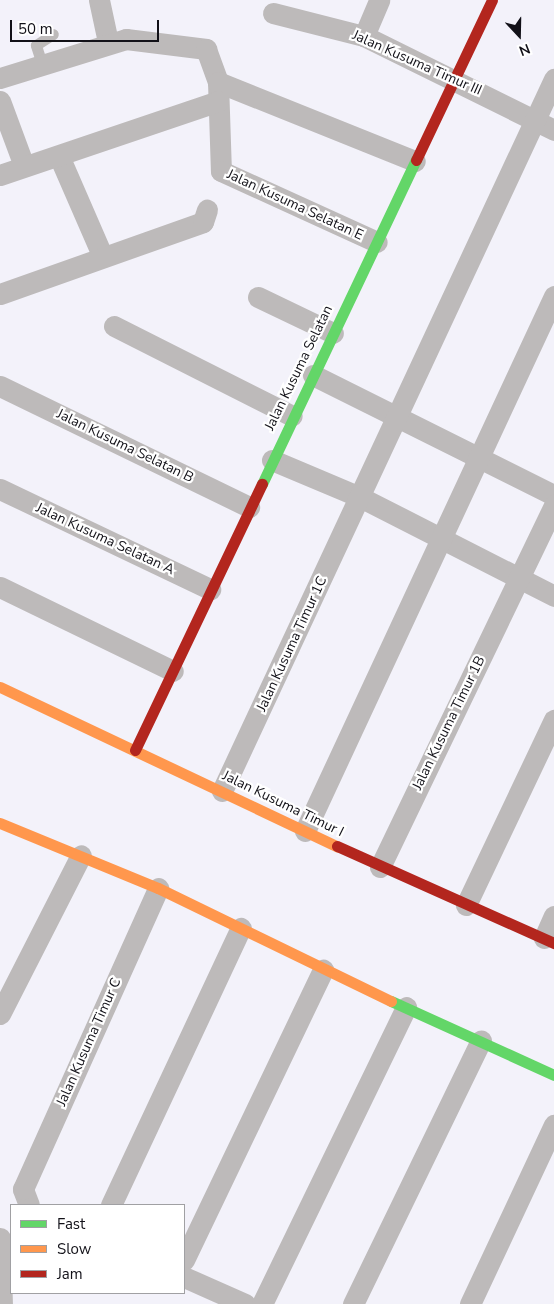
<!DOCTYPE html>
<html>
<head>
<meta charset="utf-8">
<style>
	body { margin:0 }
	#map { position:relative; width:554px; height:1304px; overflow:hidden; background:#f3f2fa; font-family:"Nunito Sans",sans-serif }
	div>[style] { position:absolute }
	[style*='--x'] { left:calc(var(--x)*1px); top:calc(var(--y)*1px); width:calc(var(--w)*1px); rotate:calc(var(--a)*1deg) }
	.lane>* { height:11px; margin:-5.5px; padding:0 5.5px; transform-origin:5.5px; border-radius:5.5px; background:#bdbaba }
	.street>* { height:21px; margin:-10.5px; padding:0 10.5px; transform-origin:10.5px; border-radius:10.5px; background:#bdbaba }
	.fast>* { height:11px; margin:-5.5px; padding:0 5.5px; transform-origin:5.5px; border-radius:5.5px; background:#63d668 }
	.slow>* { height:11px; margin:-5.5px; padding:0 5.5px; transform-origin:5.5px; border-radius:5.5px; background:#ff974d }
	.jam>* { height:11px; margin:-5.5px; padding:0 5.5px; transform-origin:5.5px; border-radius:5.5px; background:#b3261e }
	span { translate:-50% -50%; white-space:nowrap; text-align:center; line-height:1.15; -webkit-text-stroke:4.5px #fff; paint-order:stroke }
	.street-label { font-size:14px; color:#121118 }
	.legend { position:absolute; left:10px; top:1204px; width:175px; height:90px; box-sizing:border-box; background:#fff; border:1px solid #a0a0a3; margin:0; padding:6px 9px; list-style:none; font-size:15px; color:#121118 }
	.legend li { display:flex; align-items:center; gap:10px; height:25px }
	.legend b { width:25px; border:1px solid #a0a0a3 }
	.north { position:absolute; left:494px; top:10px; width:50px; height:50px; -webkit-text-stroke:4px #fff; paint-order:stroke; rotate:159deg; font-size:14px; font-weight:700; line-height:20px; text-align:center; color:#121118 }
	.north::after { content:''; display:block; margin:auto; width:18px; height:22px; background:#121118; clip-path:polygon(50% 0,100% 100%,50% 72%,0 100%) }
	.scale { position:absolute; left:10px; top:20px; width:149px; height:22px; box-sizing:border-box; border:2px solid #121118; border-top:0; padding-left:6px; font-size:15px; line-height:18px; white-space:nowrap; color:#121118; -webkit-text-stroke:4px #fff; paint-order:stroke }
</style>
</head>
<body>
<div id="map">
	<div class="lane">
		<i style="--x:42;--y:64;--w:20;--a:-108"></i>
		<i style="--x:36;--y:45;--w:20;--a:-33"></i>
	</div>
	<div class="street">
		<i style="--x:99;--y:0;--w:43;--a:77.9"></i>
		<i style="--x:273;--y:13;--w:94;--a:14.2"></i>
		<i style="--x:364;--y:36;--w:212;--a:26.3"></i>
		<i style="--x:364;--y:36;--w:39;--a:-67"></i>
		<i style="--x:0;--y:78;--w:132;--a:-17.2"></i>
		<i style="--x:126;--y:39;--w:81;--a:7.1"></i>
		<i style="--x:206;--y:49;--w:35;--a:70"></i>
		<i style="--x:218;--y:82;--w:89;--a:88.1"></i>
		<i style="--x:221;--y:171;--w:171;--a:24.5"></i>
		<i style="--x:218;--y:82;--w:212;--a:21.9"></i>
		<i style="--x:0;--y:101;--w:69;--a:69.7"></i>
		<i style="--x:59;--y:156;--w:110;--a:66.5"></i>
		<i style="--x:0;--y:175;--w:230;--a:-18.7"></i>
		<i style="--x:0;--y:294;--w:215;--a:-19.5"></i>
		<i style="--x:203;--y:222;--w:13;--a:-72"></i>
		<i style="--x:258;--y:297;--w:83;--a:25.6"></i>
		<i style="--x:114;--y:326;--w:199;--a:26.8"></i>
		<i style="--x:313;--y:375;--w:269;--a:26.5"></i>
		<i style="--x:0;--y:386;--w:277;--a:25.9"></i>
		<i style="--x:272;--y:460;--w:95;--a:22.8"></i>
		<i style="--x:360;--y:497;--w:218;--a:27"></i>
		<i style="--x:0;--y:489;--w:233;--a:25.5"></i>
		<i style="--x:0;--y:587;--w:192;--a:25.9"></i>
		<i style="--x:222;--y:791;--w:786;--a:-65"></i>
		<i style="--x:305;--y:831;--w:590;--a:-65.04"></i>
		<i style="--x:380;--y:867;--w:402;--a:-64.3"></i>
		<i style="--x:466;--y:905;--w:205;--a:-64.6"></i>
		<i style="--x:544;--y:938;--w:24;--a:-66"></i>
		<i style="--x:0;--y:1014;--w:178;--a:-63"></i>
		<i style="--x:29;--y:1205;--w:17;--a:-111"></i>
		<i style="--x:23;--y:1189;--w:330;--a:-65.8"></i>
		<i style="--x:111;--y:1205;--w:306;--a:-64.9"></i>
		<i style="--x:0;--y:1238;--w:66;--a:88.3"></i>
		<i style="--x:184;--y:1260;--w:322;--a:-64.4"></i>
		<i style="--x:184;--y:1277;--w:67;--a:23.9"></i>
		<i style="--x:262;--y:1304;--w:330;--a:-64.1"></i>
		<i style="--x:353;--y:1304;--w:293;--a:-64.1"></i>
		<i style="--x:470;--y:1304;--w:198;--a:-64.9"></i>
	</div>
	<div class="fast">
		<i style="--x:262;--y:484;--w:359;--a:-64.6"></i>
		<i style="--x:391;--y:1001;--w:179;--a:24.4"></i>
	</div>
	<div class="slow">
		<i style="--x:0;--y:687;--w:373;--a:25.3"></i>
		<i style="--x:0;--y:823;--w:171;--a:22.4"></i>
		<i style="--x:158;--y:888;--w:259;--a:25.9"></i>
	</div>
	<div class="jam">
		<i style="--x:416;--y:160;--w:177;--a:-64.6"></i>
		<i style="--x:135;--y:750;--w:295;--a:-64.5"></i>
		<i style="--x:337;--y:846;--w:238;--a:24.1"></i>
	</div>
	<div class="street-label">
		<span style="left:417px;top:63px;rotate:24deg">Jalan Kusuma Timur III</span>
		<span style="left:295px;top:205px;rotate:25deg">Jalan Kusuma Selatan E</span>
		<span style="left:299px;top:368px;rotate:-64deg">Jalan Kusuma Selatan</span>
		<span style="left:125px;top:446px;rotate:26deg">Jalan Kusuma Selatan B</span>
		<span style="left:105px;top:539px;rotate:25deg">Jalan Kusuma Selatan A</span>
		<span style="left:292px;top:644px;rotate:-65deg">Jalan Kusuma Timur 1C</span>
		<span style="left:449px;top:723px;rotate:-64deg">Jalan Kusuma Timur 1B</span>
		<span style="left:283px;top:804px;rotate:26deg">Jalan Kusuma Timur I</span>
		<span style="left:89px;top:1042px;rotate:-66deg">Jalan Kusuma Timur C</span>
	</div>
	<ul class="legend">
	<li><b style="height:6px;background:#63d668"></b>Fast</li>
	<li><b style="height:6px;background:#ff974d"></b>Slow</li>
	<li><b style="height:6px;background:#b3261e"></b>Jam</li>
	</ul>
	<div class="north">N</div>
	<div class="scale">50 m</div>
</div>
</body>
</html>
